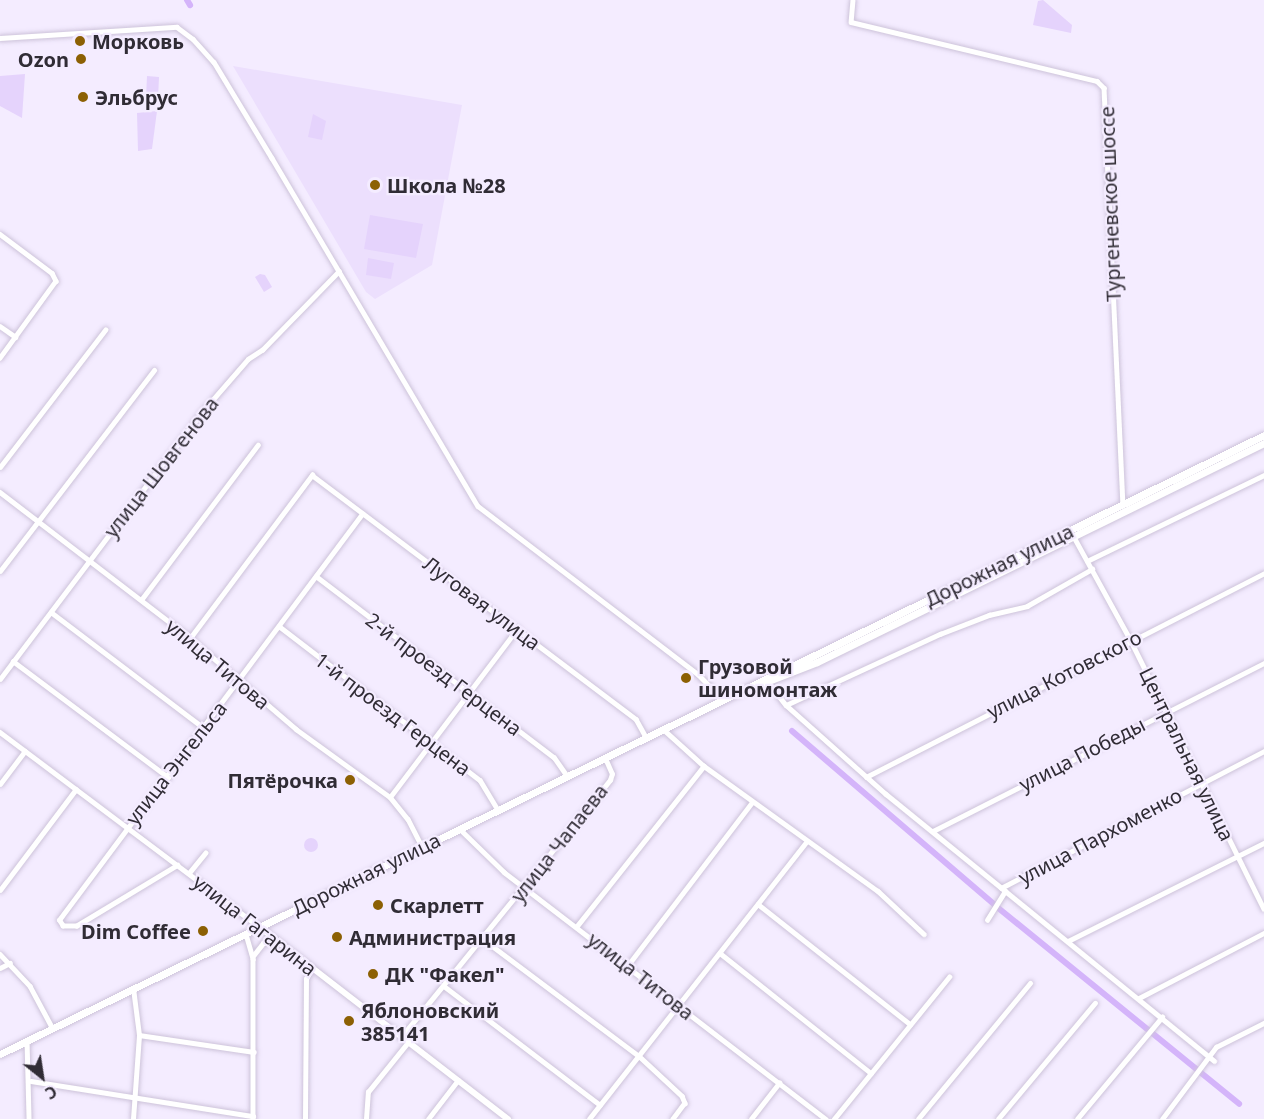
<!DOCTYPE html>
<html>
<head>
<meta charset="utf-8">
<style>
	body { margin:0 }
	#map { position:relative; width:1264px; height:1119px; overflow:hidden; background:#f4ecff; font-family:"Noto Sans",sans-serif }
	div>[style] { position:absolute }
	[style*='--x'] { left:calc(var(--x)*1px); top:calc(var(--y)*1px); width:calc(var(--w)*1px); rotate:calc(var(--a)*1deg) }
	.built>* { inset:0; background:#ecdffd }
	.green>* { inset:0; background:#e5d3fc }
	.round { border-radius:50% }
	.canal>* { height:6px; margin:-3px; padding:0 3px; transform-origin:3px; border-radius:3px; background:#d4b4fa }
	.roads { filter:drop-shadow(0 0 2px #cdc3da) drop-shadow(0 0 2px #cdc3da) }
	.minor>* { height:4.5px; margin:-2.25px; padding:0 2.25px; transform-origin:2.25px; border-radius:2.25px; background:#fff }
	.tertiary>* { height:6px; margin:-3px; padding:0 3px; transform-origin:3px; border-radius:3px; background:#fff }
	.secondary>* { height:7px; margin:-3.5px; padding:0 3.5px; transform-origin:3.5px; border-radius:3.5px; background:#fff }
	.dots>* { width:16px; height:16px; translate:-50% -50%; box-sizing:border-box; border:3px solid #f4ecff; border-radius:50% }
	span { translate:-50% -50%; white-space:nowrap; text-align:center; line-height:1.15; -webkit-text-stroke:4.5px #f4ecff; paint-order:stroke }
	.poi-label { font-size:20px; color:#302c35; font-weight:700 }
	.left { translate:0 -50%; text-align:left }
	.right { translate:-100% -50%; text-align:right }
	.street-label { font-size:20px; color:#302c35 }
	.north { position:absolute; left:12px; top:1047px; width:60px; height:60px; -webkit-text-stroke:4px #f4ecff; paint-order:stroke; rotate:150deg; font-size:16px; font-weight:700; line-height:24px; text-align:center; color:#302c35 }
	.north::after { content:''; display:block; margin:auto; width:21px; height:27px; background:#302c35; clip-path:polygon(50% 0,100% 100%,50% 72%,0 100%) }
</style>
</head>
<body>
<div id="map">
	<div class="built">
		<i style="clip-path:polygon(233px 66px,462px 105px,432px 265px,375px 299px,366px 292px)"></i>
	</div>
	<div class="green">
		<i style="clip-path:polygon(1043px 0,1072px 25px,1071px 33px,1033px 25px,1038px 1px)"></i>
		<i style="clip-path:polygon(25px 74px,22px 118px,0 106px,0 76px)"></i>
		<i style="clip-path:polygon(147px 76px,159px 77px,158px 99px,146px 98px)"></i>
		<i style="clip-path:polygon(157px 111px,152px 149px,138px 151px,137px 113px)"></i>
		<i style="clip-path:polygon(313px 114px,326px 121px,322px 140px,308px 137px)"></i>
		<i style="clip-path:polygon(370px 215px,423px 224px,416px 258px,364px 249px)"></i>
		<i style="clip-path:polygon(368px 258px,394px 263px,391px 279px,366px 275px)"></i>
		<i style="clip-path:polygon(260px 274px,265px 275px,272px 287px,264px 292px,255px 277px)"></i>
		<i class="round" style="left:304px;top:838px;width:14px;height:14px"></i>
	</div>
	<div class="canal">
		<i style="--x:187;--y:0;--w:6;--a:59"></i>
		<i style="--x:792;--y:731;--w:270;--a:40.6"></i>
		<i style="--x:997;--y:907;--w:312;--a:39.1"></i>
	</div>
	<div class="roads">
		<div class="minor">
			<i style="--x:853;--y:0;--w:22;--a:95"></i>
			<i style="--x:851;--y:22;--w:253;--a:13.5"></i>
			<i style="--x:1097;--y:81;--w:10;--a:45"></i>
			<i style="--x:1104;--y:88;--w:418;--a:87.4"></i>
			<i style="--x:0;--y:38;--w:177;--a:-3.6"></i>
			<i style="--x:177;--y:27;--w:20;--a:37"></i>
			<i style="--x:193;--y:39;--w:31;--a:48"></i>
			<i style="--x:214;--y:62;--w:112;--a:58.9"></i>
			<i style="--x:272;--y:158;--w:404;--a:59.4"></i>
			<i style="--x:478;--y:506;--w:277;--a:37.4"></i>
			<i style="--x:698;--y:674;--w:35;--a:46"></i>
			<i style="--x:0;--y:234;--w:65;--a:36.9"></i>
			<i style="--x:52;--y:273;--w:9;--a:63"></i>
			<i style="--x:56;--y:281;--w:95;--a:126"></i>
			<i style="--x:0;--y:326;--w:19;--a:35"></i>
			<i style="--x:0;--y:467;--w:173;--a:-52.5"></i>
			<i style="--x:0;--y:492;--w:240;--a:37.5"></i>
			<i style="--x:190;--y:638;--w:140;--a:40.6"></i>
			<i style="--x:296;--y:729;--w:116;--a:35.9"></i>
			<i style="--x:390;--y:797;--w:28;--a:51"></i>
			<i style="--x:408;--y:819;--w:31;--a:63"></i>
			<i style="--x:1074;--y:537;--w:116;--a:61.2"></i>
			<i style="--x:1130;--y:639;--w:301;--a:63.6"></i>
			<i style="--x:1087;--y:561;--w:197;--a:-25.9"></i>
			<i style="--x:0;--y:571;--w:253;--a:-52.5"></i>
			<i style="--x:316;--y:576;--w:299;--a:37.3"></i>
			<i style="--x:554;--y:757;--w:24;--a:55"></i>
			<i style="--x:141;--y:600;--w:194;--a:-53"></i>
			<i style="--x:51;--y:612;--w:192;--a:37.2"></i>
			<i style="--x:279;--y:626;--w:253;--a:37.5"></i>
			<i style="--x:480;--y:780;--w:35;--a:59"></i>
			<i style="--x:190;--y:638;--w:204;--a:-53.2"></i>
			<i style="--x:312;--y:475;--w:406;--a:37"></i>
			<i style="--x:636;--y:719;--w:21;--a:61"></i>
			<i style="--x:13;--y:661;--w:194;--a:36.8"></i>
			<i style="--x:0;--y:679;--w:335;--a:-52.9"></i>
			<i style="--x:202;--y:412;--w:70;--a:-49"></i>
			<i style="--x:248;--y:359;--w:17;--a:-33"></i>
			<i style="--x:262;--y:350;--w:110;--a:-45.7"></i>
			<i style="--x:768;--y:682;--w:29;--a:52"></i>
			<i style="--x:786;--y:705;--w:134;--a:41.7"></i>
			<i style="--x:886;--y:794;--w:423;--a:39.1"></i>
			<i style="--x:786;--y:705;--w:170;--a:-24.8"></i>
			<i style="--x:940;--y:634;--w:53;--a:-21.2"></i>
			<i style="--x:989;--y:615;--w:39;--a:-13"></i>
			<i style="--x:1027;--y:606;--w:75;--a:-29.6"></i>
			<i style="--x:663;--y:729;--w:55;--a:42.1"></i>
			<i style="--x:704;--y:766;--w:214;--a:35.7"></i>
			<i style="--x:878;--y:891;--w:63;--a:43.1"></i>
			<i style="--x:0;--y:732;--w:323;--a:36.9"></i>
			<i style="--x:866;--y:777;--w:447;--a:-27.1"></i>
			<i style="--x:0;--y:784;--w:41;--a:-52.9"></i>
			<i style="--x:390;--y:797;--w:211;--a:-52.9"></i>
			<i style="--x:460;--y:829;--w:62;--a:44.3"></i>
			<i style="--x:504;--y:872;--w:406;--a:37.5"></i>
			<i style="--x:933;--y:831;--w:371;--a:-26.9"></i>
			<i style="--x:178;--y:865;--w:118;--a:148.9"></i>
			<i style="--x:77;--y:926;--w:14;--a:180"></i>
			<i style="--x:63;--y:926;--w:7;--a:-124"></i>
			<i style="--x:59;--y:920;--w:507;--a:-53.27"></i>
			<i style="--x:189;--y:873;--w:26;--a:-51"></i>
			<i style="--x:1001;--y:888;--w:297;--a:-27.5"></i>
			<i style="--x:0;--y:890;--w:126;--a:-53"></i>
			<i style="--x:758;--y:904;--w:194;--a:38.3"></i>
			<i style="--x:987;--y:920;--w:34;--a:-58"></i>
			<i style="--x:577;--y:926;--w:204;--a:-51.6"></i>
			<i style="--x:246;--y:934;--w:26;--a:74"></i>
			<i style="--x:253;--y:959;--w:160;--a:90"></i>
			<i style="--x:483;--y:939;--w:195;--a:36.9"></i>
			<i style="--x:639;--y:1056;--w:59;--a:42.9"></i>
			<i style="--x:682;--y:1096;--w:8;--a:67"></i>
			<i style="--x:685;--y:1103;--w:20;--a:127"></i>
			<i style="--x:1068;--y:941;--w:219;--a:-26.6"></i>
			<i style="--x:720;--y:953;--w:193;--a:38.5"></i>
			<i style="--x:0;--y:954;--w:44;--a:46.8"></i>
			<i style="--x:30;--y:986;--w:47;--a:61.8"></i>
			<i style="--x:253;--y:956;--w:16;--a:-52"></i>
			<i style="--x:263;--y:943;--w:11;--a:-10"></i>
			<i style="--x:628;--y:965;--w:205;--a:-52.7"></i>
			<i style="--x:0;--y:968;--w:11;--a:-27"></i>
			<i style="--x:444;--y:986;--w:196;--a:37.3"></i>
			<i style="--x:1139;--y:998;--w:141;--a:-27.5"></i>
			<i style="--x:139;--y:1035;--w:116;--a:8.4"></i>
			<i style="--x:402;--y:1036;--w:330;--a:-50.9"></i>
			<i style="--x:610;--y:780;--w:6;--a:-72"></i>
			<i style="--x:612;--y:774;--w:17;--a:-114"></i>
			<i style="--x:27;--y:1040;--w:79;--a:88.5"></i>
			<i style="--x:31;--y:1081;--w:225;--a:9"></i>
			<i style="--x:133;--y:1119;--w:84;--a:-85.9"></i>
			<i style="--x:139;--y:1035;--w:47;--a:-97.3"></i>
			<i style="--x:305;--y:1119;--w:140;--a:-89.6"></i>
			<i style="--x:306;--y:979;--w:11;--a:-63"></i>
			<i style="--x:366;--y:1119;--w:27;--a:-86"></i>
			<i style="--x:368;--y:1092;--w:65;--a:-51.2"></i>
			<i style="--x:428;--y:1119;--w:49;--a:-52.4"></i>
			<i style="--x:589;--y:1119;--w:353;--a:-51.9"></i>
			<i style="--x:751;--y:1119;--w:46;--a:-52.1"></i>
			<i style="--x:834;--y:1119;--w:183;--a:-51"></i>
			<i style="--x:918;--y:1119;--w:176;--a:-50.5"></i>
			<i style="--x:998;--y:1119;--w:151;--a:-50.1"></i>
			<i style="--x:1077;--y:1119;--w:133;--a:-50.2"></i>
			<i style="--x:1162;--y:1119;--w:90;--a:-53.1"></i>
			<i style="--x:1216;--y:1047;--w:54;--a:-26.6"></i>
		</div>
		<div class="tertiary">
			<i style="--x:258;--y:926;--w:316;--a:37.7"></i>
		</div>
		<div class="secondary">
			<i style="--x:758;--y:685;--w:63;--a:-21.3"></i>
			<i style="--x:817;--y:662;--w:498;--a:-26.1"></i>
			<i style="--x:0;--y:1054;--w:1407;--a:-26.09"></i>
		</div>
	</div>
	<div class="dots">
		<i style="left:80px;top:41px;background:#8c6004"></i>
		<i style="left:81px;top:59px;background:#8c6004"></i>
		<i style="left:83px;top:97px;background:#8c6004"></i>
		<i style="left:375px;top:185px;background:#8c6004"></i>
		<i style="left:686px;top:678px;background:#8c6004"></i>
		<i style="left:350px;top:780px;background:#8c6004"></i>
		<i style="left:378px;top:905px;background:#8c6004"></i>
		<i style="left:203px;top:931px;background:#8c6004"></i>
		<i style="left:337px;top:937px;background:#8c6004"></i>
		<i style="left:373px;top:974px;background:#8c6004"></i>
		<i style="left:349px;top:1021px;background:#8c6004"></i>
	</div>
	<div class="poi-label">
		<span class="left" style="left:92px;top:41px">Морковь</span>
		<span class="right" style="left:69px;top:59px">Ozon</span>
		<span class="left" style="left:95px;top:97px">Эльбрус</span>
		<span class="left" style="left:387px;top:185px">Школа №28</span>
		<span class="left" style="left:698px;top:678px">Грузовой<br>шиномонтаж</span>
		<span class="right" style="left:338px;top:780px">Пятёрочка</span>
		<span class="left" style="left:390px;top:905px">Скарлетт</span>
		<span class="right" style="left:191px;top:931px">Dim Coffee</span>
		<span class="left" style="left:349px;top:937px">Администрация</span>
		<span class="left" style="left:385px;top:974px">ДК "Факел"</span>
		<span class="left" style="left:361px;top:1022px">Яблоновский<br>385141</span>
	</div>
	<div class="street-label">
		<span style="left:1110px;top:204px;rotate:-92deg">Тургеневское шоссе</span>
		<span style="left:161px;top:467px;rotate:-52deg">улица Шовгенова</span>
		<span style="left:999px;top:565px;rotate:-26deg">Дорожная улица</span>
		<span style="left:482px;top:603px;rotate:37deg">Луговая улица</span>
		<span style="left:218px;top:664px;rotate:40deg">улица Титова</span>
		<span style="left:444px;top:674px;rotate:37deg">2-й проезд Герцена</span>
		<span style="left:1064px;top:674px;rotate:-27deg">улица Котовского</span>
		<span style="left:393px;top:714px;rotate:37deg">1-й проезд Герцена</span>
		<span style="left:1082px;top:754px;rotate:-27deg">улица Победы</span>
		<span style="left:1187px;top:754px;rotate:64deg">Центральная улица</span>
		<span style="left:176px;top:763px;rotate:-52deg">улица Энгельса</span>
		<span style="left:1100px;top:836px;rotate:-28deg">улица Пархоменко</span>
		<span style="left:559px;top:843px;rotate:-52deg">улица Чапаева</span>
		<span style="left:366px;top:874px;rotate:-26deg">Дорожная улица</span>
		<span style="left:255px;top:925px;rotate:38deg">улица Гагарина</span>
		<span style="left:641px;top:976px;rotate:38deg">улица Титова</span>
	</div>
	<div class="north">С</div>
</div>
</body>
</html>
